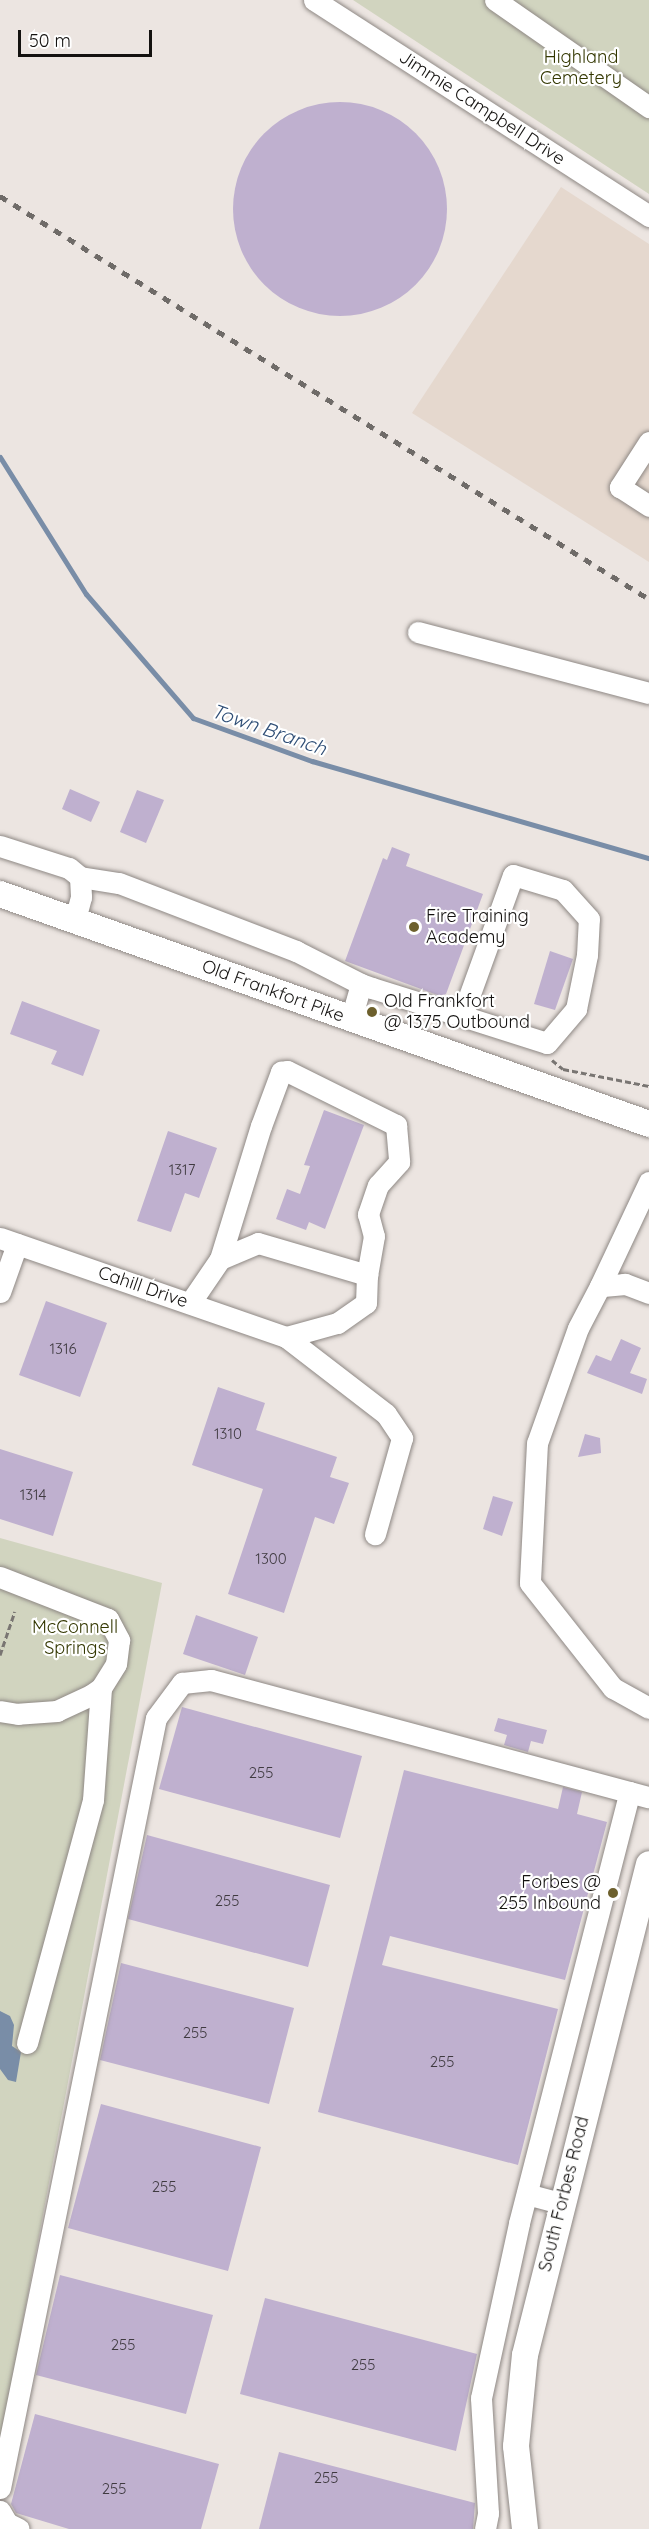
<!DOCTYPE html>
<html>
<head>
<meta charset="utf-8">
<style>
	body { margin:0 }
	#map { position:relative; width:649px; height:2529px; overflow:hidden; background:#ece5e1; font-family:Quicksand,sans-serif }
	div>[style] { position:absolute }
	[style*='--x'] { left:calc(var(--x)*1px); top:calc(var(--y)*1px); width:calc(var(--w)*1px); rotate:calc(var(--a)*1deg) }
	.built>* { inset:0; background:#e5d8ce }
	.green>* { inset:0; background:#d1d4bf }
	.water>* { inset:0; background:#798da7 }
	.stream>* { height:5px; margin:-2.5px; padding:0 2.5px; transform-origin:2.5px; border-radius:2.5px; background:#798da7 }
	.building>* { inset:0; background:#bfb0cf }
	.round { border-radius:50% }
	.path>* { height:3px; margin-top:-1.5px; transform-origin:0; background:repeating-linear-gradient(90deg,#797572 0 6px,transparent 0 9px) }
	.roads { filter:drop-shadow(0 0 2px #8e8884) drop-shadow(0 0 2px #8e8884) }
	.minor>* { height:21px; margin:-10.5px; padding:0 10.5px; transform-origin:10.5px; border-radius:10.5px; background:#fff }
	.major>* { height:26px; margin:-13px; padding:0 13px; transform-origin:13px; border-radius:13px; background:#fff }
	.rail>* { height:4.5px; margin-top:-2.25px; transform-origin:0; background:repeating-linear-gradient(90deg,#6f6b68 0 8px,transparent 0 16px) }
	.dots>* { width:16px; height:16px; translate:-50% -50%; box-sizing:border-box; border:3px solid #fff; border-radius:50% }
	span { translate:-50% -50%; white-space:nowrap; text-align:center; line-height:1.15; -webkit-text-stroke:4.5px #fff; paint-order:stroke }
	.number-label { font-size:15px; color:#3f3a40 }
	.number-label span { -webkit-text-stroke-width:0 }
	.park-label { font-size:18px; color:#333700 }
	.street-label { font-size:18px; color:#141210 }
	.poi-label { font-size:18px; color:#141210 }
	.left { translate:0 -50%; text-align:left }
	.right { translate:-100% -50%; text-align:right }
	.water-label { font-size:20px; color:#2f4e76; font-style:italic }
	.scale { position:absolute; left:18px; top:30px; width:134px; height:27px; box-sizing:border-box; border:3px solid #141210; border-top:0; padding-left:8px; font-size:18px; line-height:21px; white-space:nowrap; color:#141210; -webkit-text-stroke:4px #fff; paint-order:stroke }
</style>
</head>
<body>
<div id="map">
	<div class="built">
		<i style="clip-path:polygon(561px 187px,649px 244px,649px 562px,412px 413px)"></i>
	</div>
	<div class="green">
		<i style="clip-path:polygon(353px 0,649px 0,649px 194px)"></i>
		<i style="clip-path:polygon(0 1538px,162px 1583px,0 2443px)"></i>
	</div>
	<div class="water">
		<i style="clip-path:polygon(0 2011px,10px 2016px,14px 2025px,12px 2046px,21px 2052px,16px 2082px,8px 2080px,0 2069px)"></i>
	</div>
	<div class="stream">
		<i style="--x:0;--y:457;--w:162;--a:57.9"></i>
		<i style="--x:86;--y:594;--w:164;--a:49.2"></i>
		<i style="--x:193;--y:718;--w:127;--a:19.9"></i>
		<i style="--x:312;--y:761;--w:351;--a:16.1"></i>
	</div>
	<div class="building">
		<i class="round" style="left:233px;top:102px;width:214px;height:214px"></i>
		<i style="clip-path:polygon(70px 789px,100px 802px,91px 822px,62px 809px)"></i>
		<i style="clip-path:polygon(137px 790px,164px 800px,146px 843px,120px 832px)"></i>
		<i style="clip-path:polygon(392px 847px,410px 854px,406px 866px,483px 894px,446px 994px,440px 996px,345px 961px,383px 858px,387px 860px)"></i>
		<i style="clip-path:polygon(550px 951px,573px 959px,555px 1010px,534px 1004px)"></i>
		<i style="clip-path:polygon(22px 1001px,100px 1030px,83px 1076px,51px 1064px,57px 1051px,10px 1034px)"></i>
		<i style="clip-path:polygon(324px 1110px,364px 1125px,325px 1229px,309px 1222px,306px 1230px,276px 1219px,287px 1189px,300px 1194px,310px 1166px,304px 1165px)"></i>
		<i style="clip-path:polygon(168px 1131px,217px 1148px,199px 1198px,185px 1193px,171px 1232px,137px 1221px)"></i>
		<i style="clip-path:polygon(46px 1301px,107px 1323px,80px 1397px,19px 1375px)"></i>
		<i style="clip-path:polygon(621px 1339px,641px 1348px,630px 1373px,647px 1379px,642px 1394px,587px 1373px,596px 1355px,611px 1361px)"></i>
		<i style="clip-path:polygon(218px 1387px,265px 1403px,256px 1430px,337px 1457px,330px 1477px,349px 1483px,334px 1524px,315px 1517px,284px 1613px,228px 1594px,263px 1489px,192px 1465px)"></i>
		<i style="clip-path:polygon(585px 1434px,600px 1438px,601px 1453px,578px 1457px)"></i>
		<i style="clip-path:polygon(0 1449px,73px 1472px,53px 1536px,0 1519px)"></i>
		<i style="clip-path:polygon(493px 1496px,513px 1502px,502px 1536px,483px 1529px)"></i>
		<i style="clip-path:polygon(196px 1615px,258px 1637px,245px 1675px,183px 1654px)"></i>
		<i style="clip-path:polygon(182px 1707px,362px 1756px,340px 1838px,159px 1789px)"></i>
		<i style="clip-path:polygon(498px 1718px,547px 1730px,543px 1744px,531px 1741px,528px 1752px,504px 1745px,507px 1735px,494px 1731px)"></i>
		<i style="clip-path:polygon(404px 1770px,558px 1809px,563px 1787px,582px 1792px,577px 1814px,607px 1822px,565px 1980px,390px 1936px,382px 1965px,558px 2009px,518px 2165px,318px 2112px)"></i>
		<i style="clip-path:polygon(147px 1835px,330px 1885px,308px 1967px,128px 1919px)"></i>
		<i style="clip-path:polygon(121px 1963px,294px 2008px,269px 2104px,100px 2060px)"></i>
		<i style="clip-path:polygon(101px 2104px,261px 2147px,228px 2271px,68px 2228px)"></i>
		<i style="clip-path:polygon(60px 2275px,213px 2315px,186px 2414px,36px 2375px)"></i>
		<i style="clip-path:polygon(265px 2298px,477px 2354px,456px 2451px,240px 2394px)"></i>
		<i style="clip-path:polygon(35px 2414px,219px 2464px,201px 2529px,69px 2529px,16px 2513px,11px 2504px)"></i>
		<i style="clip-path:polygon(279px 2452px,475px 2503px,473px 2529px,259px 2529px)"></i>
	</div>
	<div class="path">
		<i style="--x:552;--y:1060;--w:14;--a:39"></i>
		<i style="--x:563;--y:1069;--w:88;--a:11.2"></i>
		<i style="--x:0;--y:1655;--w:46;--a:-71.2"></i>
	</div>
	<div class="roads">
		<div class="minor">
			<i style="--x:314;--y:0;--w:399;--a:32.8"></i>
			<i style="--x:495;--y:0;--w:188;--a:34.8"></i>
			<i style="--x:649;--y:442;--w:54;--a:122.8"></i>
			<i style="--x:620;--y:487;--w:35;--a:33"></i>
			<i style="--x:418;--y:632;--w:239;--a:14.8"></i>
			<i style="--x:0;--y:846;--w:72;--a:17.7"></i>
			<i style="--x:69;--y:868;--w:14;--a:39"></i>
			<i style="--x:80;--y:877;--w:20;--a:87"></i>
			<i style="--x:81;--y:897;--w:24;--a:105"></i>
			<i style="--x:80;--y:877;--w:39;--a:9"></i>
			<i style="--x:119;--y:883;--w:190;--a:21"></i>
			<i style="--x:296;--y:951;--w:73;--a:26.9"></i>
			<i style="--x:351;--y:1019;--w:36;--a:-74"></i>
			<i style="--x:361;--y:984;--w:12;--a:20"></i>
			<i style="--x:372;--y:988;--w:94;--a:17.3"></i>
			<i style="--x:462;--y:1016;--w:89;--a:17.6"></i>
			<i style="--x:547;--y:1043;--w:45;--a:-49.5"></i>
			<i style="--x:576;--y:1009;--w:55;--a:-78.5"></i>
			<i style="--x:587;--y:955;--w:36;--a:-87"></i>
			<i style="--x:589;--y:919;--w:39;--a:-132"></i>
			<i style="--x:563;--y:890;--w:52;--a:-163.3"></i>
			<i style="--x:513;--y:875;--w:150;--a:109.9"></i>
			<i style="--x:0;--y:1238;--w:303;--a:19.1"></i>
			<i style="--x:286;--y:1337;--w:126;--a:37.6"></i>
			<i style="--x:386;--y:1414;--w:29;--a:56"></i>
			<i style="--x:402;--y:1438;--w:100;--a:105.7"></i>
			<i style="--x:220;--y:1259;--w:139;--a:-72.9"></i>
			<i style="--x:261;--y:1126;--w:58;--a:-69.7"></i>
			<i style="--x:281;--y:1072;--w:6;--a:-9"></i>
			<i style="--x:287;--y:1071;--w:122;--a:26.4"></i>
			<i style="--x:396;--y:1125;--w:37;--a:85"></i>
			<i style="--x:399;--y:1162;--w:31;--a:132"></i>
			<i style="--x:378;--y:1185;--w:31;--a:109"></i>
			<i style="--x:368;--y:1214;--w:23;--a:75"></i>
			<i style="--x:374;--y:1236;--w:40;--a:100"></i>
			<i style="--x:600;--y:1286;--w:115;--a:-64.8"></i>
			<i style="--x:0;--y:1292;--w:51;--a:-70.5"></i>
			<i style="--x:649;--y:1293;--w:26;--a:-159"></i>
			<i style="--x:625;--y:1284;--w:25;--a:175"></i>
			<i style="--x:600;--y:1286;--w:47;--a:117.6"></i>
			<i style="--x:578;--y:1328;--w:122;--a:109.6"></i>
			<i style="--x:537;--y:1443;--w:140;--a:92.9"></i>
			<i style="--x:530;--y:1583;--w:134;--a:51.7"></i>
			<i style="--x:613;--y:1688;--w:41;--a:29.1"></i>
			<i style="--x:190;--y:1303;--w:53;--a:-55.7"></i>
			<i style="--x:220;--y:1259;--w:41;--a:-22.8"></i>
			<i style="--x:258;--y:1243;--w:114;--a:16.4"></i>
			<i style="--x:367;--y:1275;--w:28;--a:92"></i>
			<i style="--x:366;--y:1303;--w:35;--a:145"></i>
			<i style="--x:337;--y:1323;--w:53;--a:164.6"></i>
			<i style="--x:0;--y:1577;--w:116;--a:21.3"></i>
			<i style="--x:108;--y:1619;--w:24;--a:62"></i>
			<i style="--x:119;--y:1640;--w:24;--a:97"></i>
			<i style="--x:116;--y:1664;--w:28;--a:122"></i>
			<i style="--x:101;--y:1688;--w:12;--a:145"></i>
			<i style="--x:91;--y:1695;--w:38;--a:155"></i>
			<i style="--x:57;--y:1711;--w:39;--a:176"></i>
			<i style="--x:18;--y:1714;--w:18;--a:-171"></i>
			<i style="--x:27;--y:2043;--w:252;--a:-74.8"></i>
			<i style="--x:93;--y:1800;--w:112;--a:-85.9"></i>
			<i style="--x:527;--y:2194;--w:35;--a:15"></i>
			<i style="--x:0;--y:2488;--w:786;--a:-78.55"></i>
			<i style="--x:156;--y:1718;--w:44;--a:-53.4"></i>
			<i style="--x:182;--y:1683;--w:29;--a:-6"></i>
			<i style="--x:211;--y:1680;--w:453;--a:15"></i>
			<i style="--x:0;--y:2511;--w:14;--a:60"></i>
			<i style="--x:7;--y:2523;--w:13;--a:27"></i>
			<i style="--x:485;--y:2529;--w:16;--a:-79"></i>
			<i style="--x:488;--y:2513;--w:115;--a:-93.5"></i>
			<i style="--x:481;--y:2398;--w:179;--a:-77.7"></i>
			<i style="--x:519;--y:2223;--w:445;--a:-75.6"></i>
		</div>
		<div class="major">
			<i style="--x:0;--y:894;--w:689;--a:19.51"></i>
			<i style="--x:525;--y:2529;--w:83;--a:-96.2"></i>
			<i style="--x:516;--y:2446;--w:91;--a:-84.4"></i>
			<i style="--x:525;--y:2355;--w:506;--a:-75.83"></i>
		</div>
	</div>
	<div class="rail">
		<i style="--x:0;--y:196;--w:764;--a:31.84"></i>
	</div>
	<div class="dots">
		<i style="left:414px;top:927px;background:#6d602d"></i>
		<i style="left:372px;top:1012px;background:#6d602d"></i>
		<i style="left:613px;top:1893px;background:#6d602d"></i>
	</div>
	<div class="number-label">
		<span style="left:182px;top:1170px">1317</span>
		<span style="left:63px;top:1349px">1316</span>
		<span style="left:228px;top:1434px">1310</span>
		<span style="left:33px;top:1495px">1314</span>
		<span style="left:271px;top:1559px">1300</span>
		<span style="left:261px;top:1773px">255</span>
		<span style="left:227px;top:1901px">255</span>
		<span style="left:195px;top:2033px">255</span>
		<span style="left:442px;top:2062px">255</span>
		<span style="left:164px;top:2187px">255</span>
		<span style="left:123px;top:2345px">255</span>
		<span style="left:363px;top:2365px">255</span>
		<span style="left:326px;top:2478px">255</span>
		<span style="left:114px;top:2489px">255</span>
	</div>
	<div class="park-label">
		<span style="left:581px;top:68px">Highland<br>Cemetery</span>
		<span style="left:75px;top:1638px">McConnell<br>Springs</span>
	</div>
	<div class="street-label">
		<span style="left:482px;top:108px;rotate:33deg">Jimmie Campbell Drive</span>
		<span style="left:273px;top:991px;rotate:20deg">Old Frankfort Pike</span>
		<span style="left:143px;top:1287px;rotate:19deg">Cahill Drive</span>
		<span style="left:564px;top:2194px;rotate:-76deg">South Forbes Road</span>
	</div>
	<div class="poi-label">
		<span class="left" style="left:426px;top:927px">Fire Training<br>Academy</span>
		<span class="left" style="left:384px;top:1012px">Old Frankfort<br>@ 1375 Outbound</span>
		<span class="right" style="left:601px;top:1893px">Forbes @<br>255 Inbound</span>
	</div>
	<div class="water-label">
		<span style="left:269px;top:729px;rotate:19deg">Town Branch</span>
	</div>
	<div class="scale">50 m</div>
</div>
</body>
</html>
